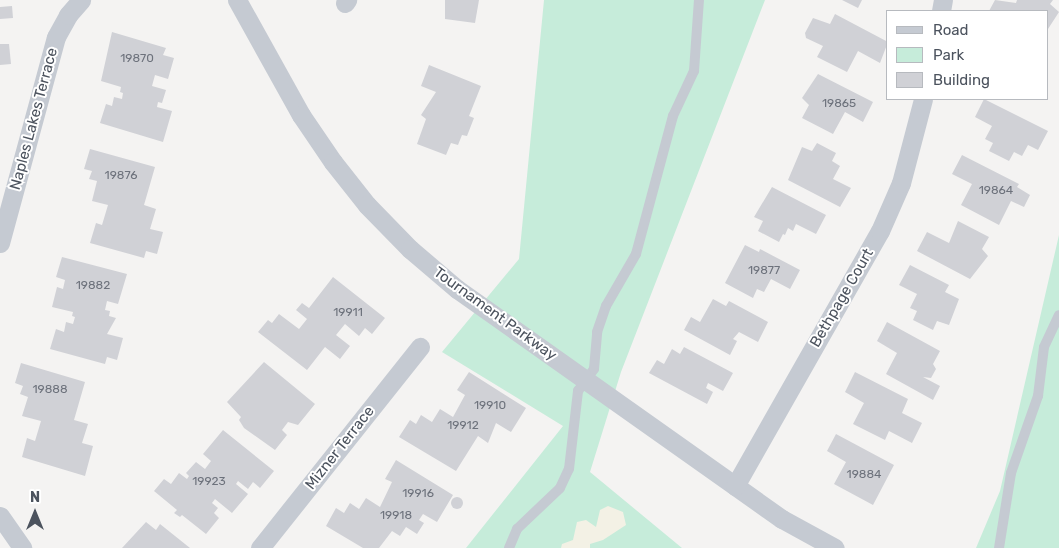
<!DOCTYPE html>
<html>
<head>
<meta charset="utf-8">
<style>
	body { margin:0 }
	#map { position:relative; width:1059px; height:548px; overflow:hidden; background:#f4f3f2; font-family:Rubik,sans-serif }
	div>[style] { position:absolute }
	[style*='--x'] { left:calc(var(--x)*1px); top:calc(var(--y)*1px); width:calc(var(--w)*1px); rotate:calc(var(--a)*1deg) }
	.green>* { inset:0; background:#c6ecda }
	.sand>* { inset:0; background:#f3f1e5 }
	.building>* { inset:0; background:#d0d1d6 }
	.round { border-radius:50% }
	.service>* { height:10px; margin:-5px; padding:0 5px; transform-origin:5px; border-radius:5px; background:#c5cad2 }
	.minor>* { height:19px; margin:-9.5px; padding:0 9.5px; transform-origin:9.5px; border-radius:9.5px; background:#c5cad2 }
	span { translate:-50% -50%; white-space:nowrap; text-align:center; line-height:1.15; -webkit-text-stroke:4px #fff; paint-order:stroke }
	.number-label { font-size:12px; color:#6d727c }
	.number-label span { -webkit-text-stroke-width:0 }
	.street-label { font-size:15px; color:#4c535e }
	.legend { position:absolute; left:886px; top:10px; width:162px; height:90px; box-sizing:border-box; background:#fff; border:1px solid #b7babf; margin:0; padding:6px 9px; list-style:none; font-size:15px; color:#4c535e }
	.legend li { display:flex; align-items:center; gap:10px; height:25px }
	.legend b { width:25px; border:1px solid #b7babf }
	.north { position:absolute; left:10px; top:488px; width:50px; height:50px; -webkit-text-stroke:4px #fff; paint-order:stroke; rotate:0deg; font-size:14px; font-weight:700; line-height:20px; text-align:center; color:#4c535e }
	.north::after { content:''; display:block; margin:auto; width:18px; height:22px; background:#4c535e; clip-path:polygon(50% 0,100% 100%,50% 72%,0 100%) }
</style>
</head>
<body>
<div id="map">
	<div class="green">
		<i style="clip-path:polygon(544px 0,765px 0,621px 372px,590px 472px,682px 548px,466px 548px,563px 426px,442px 352px,519px 259px)"></i>
		<i style="clip-path:polygon(1059px 235px,1059px 548px,976px 548px,1000px 491px)"></i>
	</div>
	<div class="sand">
		<i style="clip-path:polygon(608px 506px,623px 512px,626px 525px,603px 540px,590px 544px,590px 548px,561px 548px,562px 544px,573px 540px,577px 522px,586px 520px,596px 527px,600px 510px)"></i>
	</div>
	<div class="building">
		<i style="clip-path:polygon(445px 0,479px 0,475px 23px,445px 19px)"></i>
		<i style="clip-path:polygon(842px 0,862px 0,858px 8px)"></i>
		<i style="clip-path:polygon(995px 0,1016px 3px,1017px 0,1053px 0,1050px 4px,1059px 12px,1048px 29px,1048px 11px,989px 11px)"></i>
		<i style="clip-path:polygon(12px 6px,13px 18px,0 19px,0 7px)"></i>
		<i style="clip-path:polygon(835px 14px,888px 42px,880px 63px,858px 51px,847px 72px,817px 57px,823px 46px,806px 38px,805px 33px,813px 18px,830px 24px)"></i>
		<i style="clip-path:polygon(112px 32px,166px 48px,163px 55px,174px 58px,168px 79px,155px 75px,152px 86px,166px 90px,162px 103px,158px 102px,157px 107px,172px 111px,163px 142px,100px 123px,106px 104px,112px 106px,114px 97px,122px 99px,123px 93px,120px 92px,121px 87px,101px 81px)"></i>
		<i style="clip-path:polygon(0 44px,9px 44px,11px 64px,0 65px)"></i>
		<i style="clip-path:polygon(429px 65px,481px 86px,469px 116px,474px 118px,467px 136px,462px 135px,458px 145px,451px 143px,446px 155px,417px 144px,426px 119px,421px 115px,436px 92px,421px 86px)"></i>
		<i style="clip-path:polygon(818px 74px,873px 102px,863px 122px,845px 112px,833px 134px,802px 118px,809px 105px,802px 98px)"></i>
		<i style="clip-path:polygon(984px 99px,1048px 131px,1038px 150px,1028px 145px,1022px 156px,1014px 152px,1009px 161px,989px 151px,993px 143px,985px 139px,992px 126px,975px 117px)"></i>
		<i style="clip-path:polygon(817px 143px,836px 153px,832px 161px,840px 166px,833px 179px,851px 188px,840px 207px,788px 180px,802px 147px,812px 151px)"></i>
		<i style="clip-path:polygon(90px 149px,155px 167px,144px 205px,156px 209px,150px 229px,163px 232px,157px 254px,146px 251px,144px 258px,90px 243px,96px 223px,102px 225px,108px 205px,92px 201px,97px 181px,89px 179px,92px 171px,84px 169px)"></i>
		<i style="clip-path:polygon(962px 155px,1019px 184px,1017px 187px,1030px 195px,1024px 207px,1011px 201px,999px 225px,961px 205px,972px 184px,952px 174px)"></i>
		<i style="clip-path:polygon(772px 187px,826px 215px,816px 234px,796px 224px,793px 231px,788px 228px,785px 235px,783px 234px,779px 242px,758px 231px,763px 221px,754px 217px)"></i>
		<i style="clip-path:polygon(958px 221px,989px 237px,982px 249px,988px 256px,970px 279px,917px 251px,927px 232px,949px 243px)"></i>
		<i style="clip-path:polygon(745px 245px,759px 252px,760px 249px,800px 270px,790px 289px,771px 279px,764px 292px,757px 289px,753px 298px,725px 283px)"></i>
		<i style="clip-path:polygon(62px 257px,127px 274px,118px 304px,107px 301px,105px 310px,110px 311px,109px 316px,116px 318px,107px 334px,123px 338px,117px 360px,107px 357px,105px 364px,50px 349px,56px 329px,64px 332px,66px 322px,73px 324px,75px 317px,72px 316px,73px 312px,52px 307px,57px 287px,63px 289px,65px 280px,56px 277px)"></i>
		<i style="clip-path:polygon(910px 265px,949px 285px,945px 292px,959px 299px,949px 325px,937px 321px,933px 330px,913px 320px,917px 311px,910px 308px,917px 294px,899px 285px)"></i>
		<i style="clip-path:polygon(333px 277px,385px 318px,372px 334px,365px 328px,359px 336px,345px 324px,336px 335px,350px 346px,340px 359px,325px 347px,307px 370px,258px 332px,268px 320px,272px 323px,279px 314px,299px 329px,307px 319px,296px 310px,302px 303px,309px 308px)"></i>
		<i style="clip-path:polygon(713px 299px,726px 306px,729px 301px,768px 322px,758px 342px,739px 332px,733px 339px,737px 341px,730px 355px,684px 330px,691px 317px,700px 322px)"></i>
		<i style="clip-path:polygon(887px 322px,940px 351px,933px 364px,936px 369px,931px 378px,923px 377px,940px 386px,933px 400px,886px 374px,897px 353px,877px 341px)"></i>
		<i style="clip-path:polygon(684px 347px,733px 373px,723px 391px,708px 383px,706px 388px,713px 392px,707px 404px,649px 373px,657px 360px,664px 364px,672px 349px,680px 354px)"></i>
		<i style="clip-path:polygon(264px 362px,315px 404px,298px 425px,288px 422px,282px 430px,287px 435px,275px 450px,244px 428px,239px 420px,241px 417px,227px 402px)"></i>
		<i style="clip-path:polygon(21px 363px,85px 382px,74px 420px,88px 424px,82px 443px,93px 446px,85px 476px,22px 457px,27px 438px,35px 441px,41px 421px,22px 416px,28px 397px,20px 394px,23px 386px,15px 383px)"></i>
		<i style="clip-path:polygon(469px 372px,526px 408px,511px 432px,496px 423px,488px 443px,478px 436px,456px 471px,399px 437px,410px 420px,416px 424px,421px 415px,432px 422px,440px 409px,453px 417px,465px 395px,457px 390px)"></i>
		<i style="clip-path:polygon(855px 372px,908px 399px,902px 413px,922px 423px,912px 443px,889px 431px,885px 440px,853px 424px,864px 403px,845px 392px)"></i>
		<i style="clip-path:polygon(223px 430px,274px 471px,260px 488px,253px 482px,248px 489px,238px 481px,236px 484px,248px 494px,232px 513px,215px 499px,212px 503px,218px 508px,214px 513px,219px 518px,206px 534px,182px 515px,180px 517px,174px 513px,177px 510px,154px 491px,164px 479px,171px 484px,179px 473px,187px 479px,189px 476px,186px 473px,196px 462px,205px 469px,211px 461px,203px 454px)"></i>
		<i style="clip-path:polygon(836px 434px,894px 465px,873px 505px,834px 484px,846px 462px,827px 451px)"></i>
		<i style="clip-path:polygon(396px 460px,453px 495px,437px 522px,423px 514px,419px 520px,424px 523px,417px 534px,406px 527px,400px 536px,392px 531px,379px 548px,363px 548px,326px 526px,336px 508px,344px 513px,350px 503px,359px 509px,366px 498px,380px 507px,392px 482px,385px 479px)"></i>
		<i class="round" style="left:451px;top:497px;width:12px;height:12px"></i>
		<i style="clip-path:polygon(146px 522px,156px 530px,160px 524px,190px 548px,122px 548px)"></i>
	</div>
	<div class="service">
		<i style="--x:509;--y:548;--w:21;--a:-67"></i>
		<i style="--x:517;--y:529;--w:59;--a:-43.6"></i>
		<i style="--x:560;--y:488;--w:21;--a:-65"></i>
		<i style="--x:569;--y:469;--w:79;--a:-83.4"></i>
		<i style="--x:578;--y:391;--w:27;--a:-54"></i>
		<i style="--x:594;--y:369;--w:37;--a:-85"></i>
		<i style="--x:597;--y:332;--w:28;--a:-71"></i>
		<i style="--x:606;--y:306;--w:60;--a:-60"></i>
		<i style="--x:636;--y:254;--w:143;--a:-75"></i>
		<i style="--x:673;--y:116;--w:50;--a:-65"></i>
		<i style="--x:694;--y:71;--w:71;--a:-86"></i>
		<i style="--x:999;--y:548;--w:76;--a:-80.9"></i>
		<i style="--x:1011;--y:473;--w:82;--a:-70.7"></i>
		<i style="--x:1038;--y:396;--w:49;--a:-83"></i>
		<i style="--x:1044;--y:347;--w:35;--a:-65"></i>
	</div>
	<div class="minor">
		<i style="--x:237;--y:0;--w:132;--a:60.9"></i>
		<i style="--x:301;--y:115;--w:57;--a:55.8"></i>
		<i style="--x:333;--y:162;--w:55;--a:51.7"></i>
		<i style="--x:367;--y:205;--w:62;--a:45.7"></i>
		<i style="--x:410;--y:249;--w:62;--a:40.4"></i>
		<i style="--x:457;--y:289;--w:398;--a:35.3"></i>
		<i style="--x:782;--y:519;--w:60;--a:28.7"></i>
		<i style="--x:345;--y:3;--w:4;--a:-56"></i>
		<i style="--x:941;--y:11;--w:11;--a:-80"></i>
		<i style="--x:0;--y:243;--w:213;--a:-74.8"></i>
		<i style="--x:56;--y:37;--w:25;--a:-61"></i>
		<i style="--x:68;--y:15;--w:20;--a:-49"></i>
		<i style="--x:735;--y:486;--w:293;--a:-60.4"></i>
		<i style="--x:880;--y:231;--w:52;--a:-66.4"></i>
		<i style="--x:901;--y:183;--w:87;--a:-75.3"></i>
		<i style="--x:0;--y:516;--w:39;--a:55"></i>
		<i style="--x:260;--y:548;--w:257;--a:-51.5"></i>
	</div>
	<div class="number-label">
		<span style="left:137px;top:59px">19870</span>
		<span style="left:839px;top:104px">19865</span>
		<span style="left:121px;top:176px">19876</span>
		<span style="left:996px;top:191px">19864</span>
		<span style="left:764px;top:271px">19877</span>
		<span style="left:93px;top:286px">19882</span>
		<span style="left:348px;top:313px">19911</span>
		<span style="left:50px;top:390px">19888</span>
		<span style="left:490px;top:406px">19910</span>
		<span style="left:463px;top:426px">19912</span>
		<span style="left:864px;top:475px">19884</span>
		<span style="left:209px;top:482px">19923</span>
		<span style="left:418px;top:494px">19916</span>
		<span style="left:396px;top:516px">19918</span>
	</div>
	<div class="street-label">
		<span style="left:34px;top:119px;rotate:-75deg">Naples Lakes Terrace</span>
		<span style="left:842px;top:298px;rotate:-60deg">Bethpage Court</span>
		<span style="left:495px;top:314px;rotate:36deg">Tournament Parkway</span>
		<span style="left:340px;top:448px;rotate:-52deg">Mizner Terrace</span>
	</div>
	<ul class="legend">
	<li><b style="height:6px;background:#c5cad2"></b>Road</li>
	<li><b style="height:14px;background:#c6ecda"></b>Park</li>
	<li><b style="height:14px;background:#d0d1d6"></b>Building</li>
	</ul>
	<div class="north">N</div>
</div>
</body>
</html>
